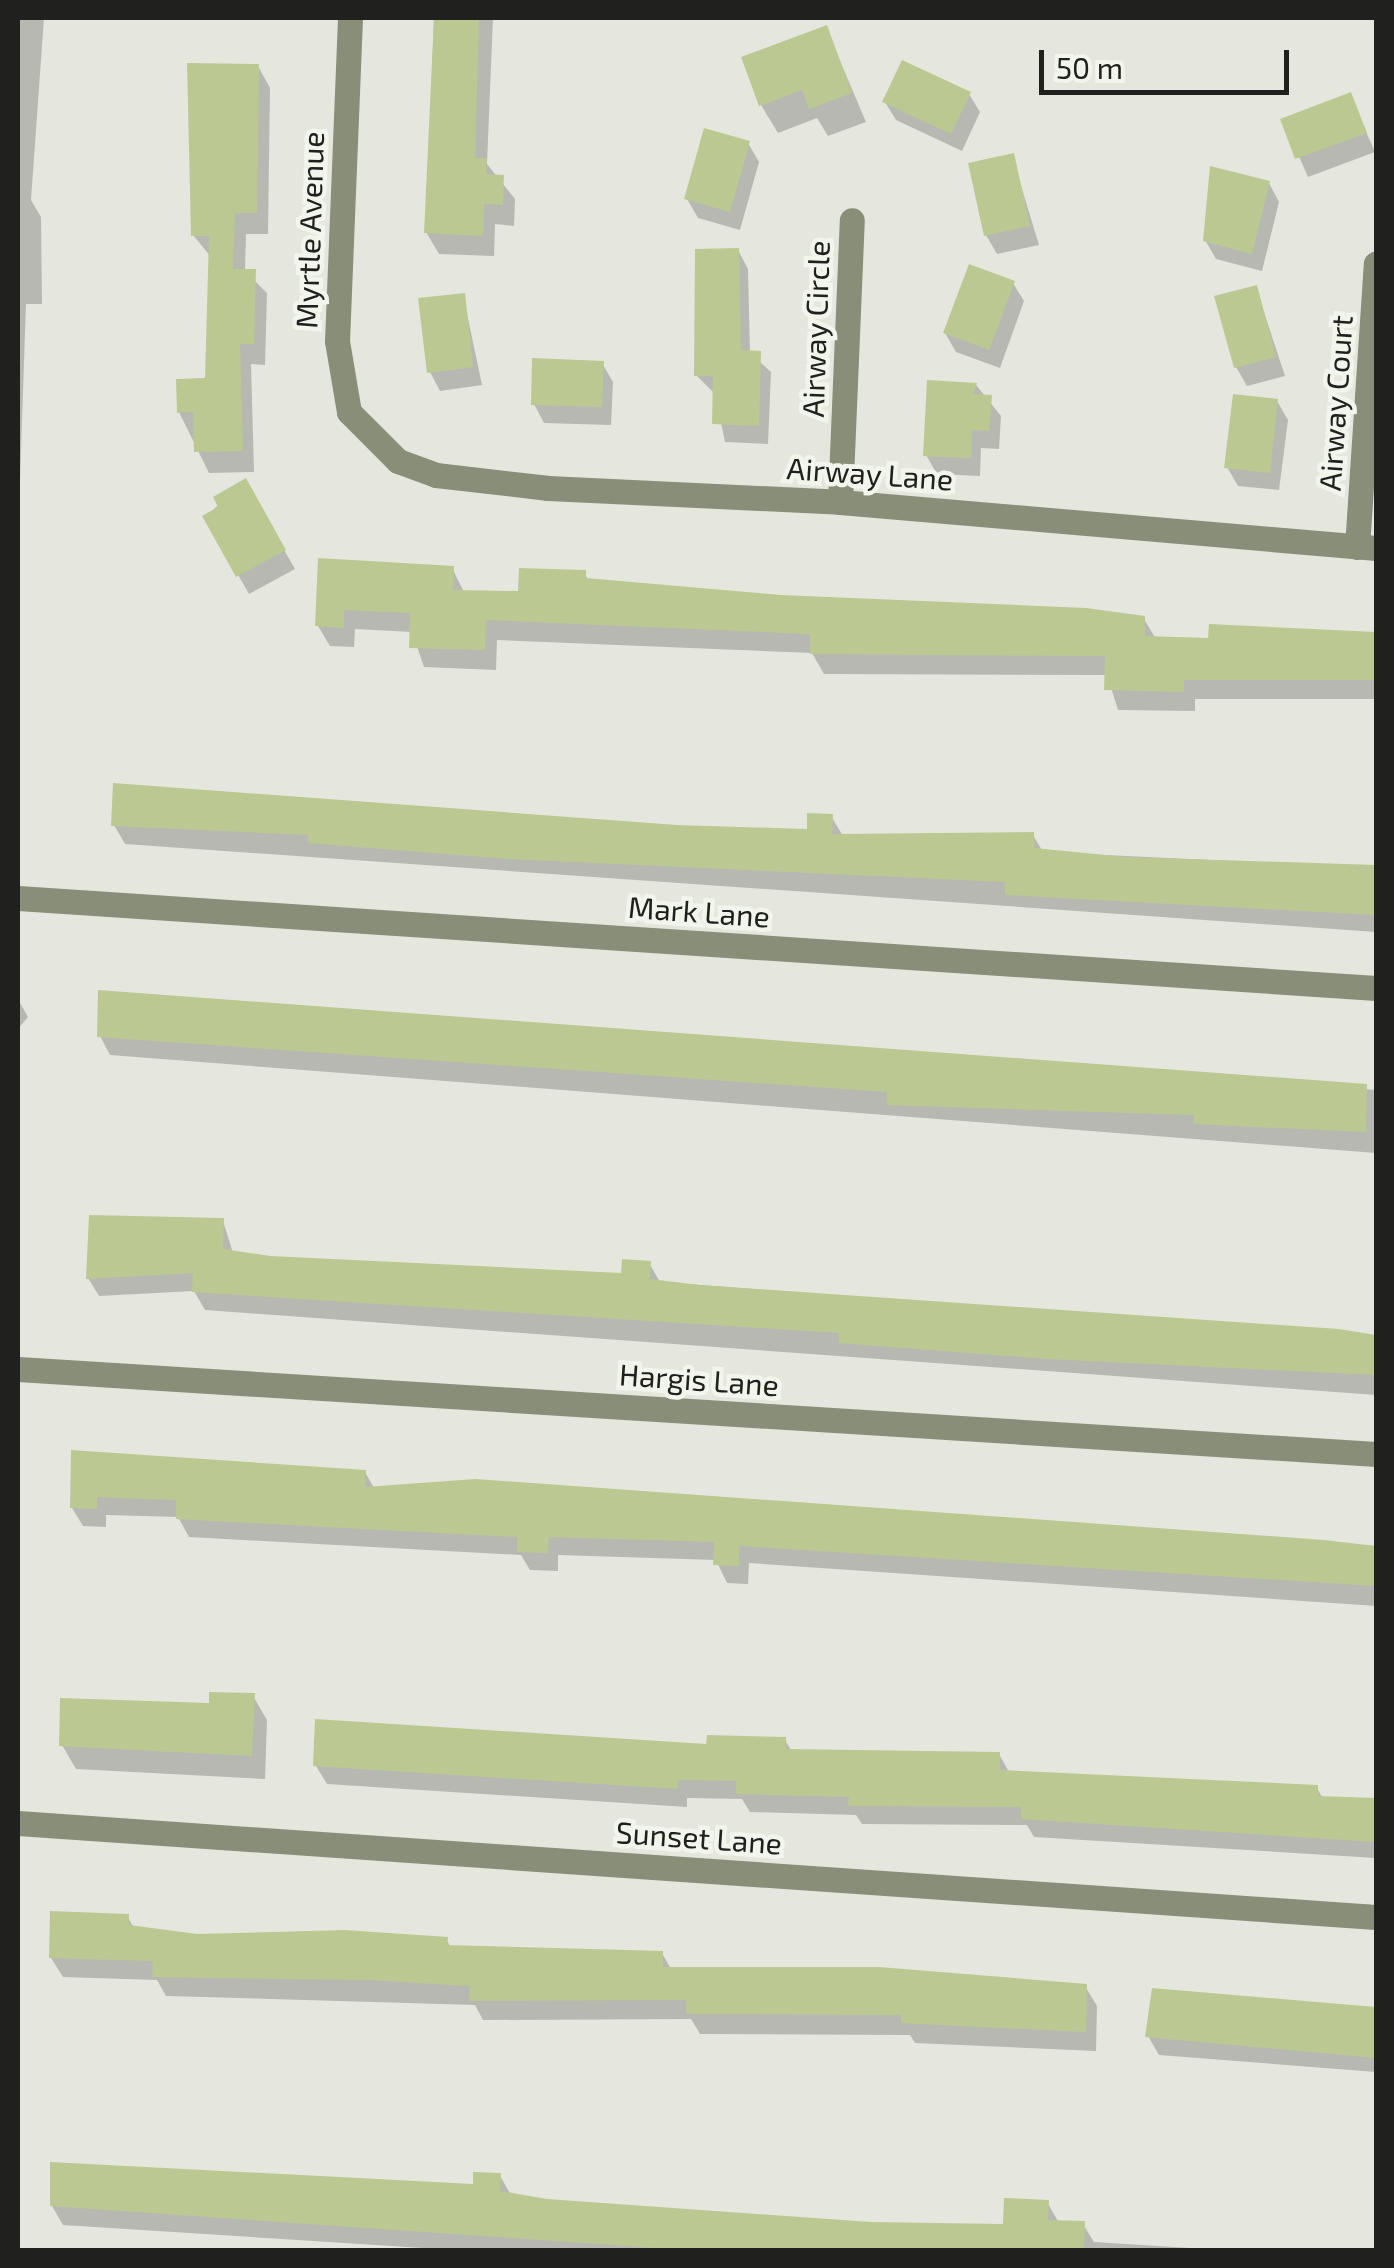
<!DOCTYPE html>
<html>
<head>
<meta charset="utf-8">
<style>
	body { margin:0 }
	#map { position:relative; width:1394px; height:2268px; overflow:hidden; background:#e5e7de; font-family:"Exo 2",sans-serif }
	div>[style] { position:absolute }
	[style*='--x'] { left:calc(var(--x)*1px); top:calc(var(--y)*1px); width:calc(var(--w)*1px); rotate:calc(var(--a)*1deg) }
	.shadow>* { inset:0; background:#0003 }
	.building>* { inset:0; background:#bcc892 }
	.minor>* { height:25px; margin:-12.5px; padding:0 12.5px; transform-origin:12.5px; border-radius:12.5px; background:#898e78 }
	span { translate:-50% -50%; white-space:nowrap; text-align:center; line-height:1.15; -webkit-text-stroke:9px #f2f5eb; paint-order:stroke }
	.street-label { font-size:30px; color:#20211e }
	.frame { position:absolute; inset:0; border:20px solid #20211e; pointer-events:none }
	.scale { position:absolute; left:1039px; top:50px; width:250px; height:45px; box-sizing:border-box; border:5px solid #20211e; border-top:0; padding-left:12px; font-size:30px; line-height:35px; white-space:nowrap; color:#20211e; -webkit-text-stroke:8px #f2f5eb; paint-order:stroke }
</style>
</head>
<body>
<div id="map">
	<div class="shadow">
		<i style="clip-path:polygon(18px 18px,44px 18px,31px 200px,41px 217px,42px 304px,26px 304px,18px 541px)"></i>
		<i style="clip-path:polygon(434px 18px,493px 18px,487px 164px,515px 199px,514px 226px,495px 224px,494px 256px,439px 254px,426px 232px)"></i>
		<i style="clip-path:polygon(826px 28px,866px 122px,828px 136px,817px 118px,778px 133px,761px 105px)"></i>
		<i style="clip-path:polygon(258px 66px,270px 88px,268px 234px,246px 234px,245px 271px,267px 293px,265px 365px,251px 364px,254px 472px,209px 473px,179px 412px,207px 381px,211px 257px,193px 235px)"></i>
		<i style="clip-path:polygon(969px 94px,980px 112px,962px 151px,896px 120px,885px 102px)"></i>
		<i style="clip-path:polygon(1350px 95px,1375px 152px,1308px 177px,1283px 120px)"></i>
		<i style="clip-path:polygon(748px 143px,759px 162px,740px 230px,698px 218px,687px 199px)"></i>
		<i style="clip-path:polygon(1012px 156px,1039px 245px,997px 254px,986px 235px)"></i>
		<i style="clip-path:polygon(1269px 183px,1279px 202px,1262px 271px,1216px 259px,1205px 240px)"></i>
		<i style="clip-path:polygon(738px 250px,748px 269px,750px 353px,771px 372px,768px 444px,725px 442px,715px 394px,696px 375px)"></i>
		<i style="clip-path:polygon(1013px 283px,1024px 301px,1000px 368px,956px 352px,945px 333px)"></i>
		<i style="clip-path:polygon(1256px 288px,1285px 376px,1247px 386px,1236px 367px)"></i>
		<i style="clip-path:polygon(463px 295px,482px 385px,440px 391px,430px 372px)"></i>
		<i style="clip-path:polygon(602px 363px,613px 382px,611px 425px,544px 423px,534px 404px)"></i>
		<i style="clip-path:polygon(976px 385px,1001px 416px,999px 449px,981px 448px,980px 476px,937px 474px,926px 455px)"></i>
		<i style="clip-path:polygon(1277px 401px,1288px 420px,1279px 490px,1238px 486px,1227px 467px)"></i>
		<i style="clip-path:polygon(245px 481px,295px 569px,249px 594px,205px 517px)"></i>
		<i style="clip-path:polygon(320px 560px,452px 568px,464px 592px,521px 593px,584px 573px,589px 581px,781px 598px,1144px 619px,1156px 639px,1210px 641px,1211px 626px,1376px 637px,1376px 699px,1195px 699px,1195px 711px,1118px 710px,1107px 675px,824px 674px,812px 653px,497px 640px,496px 670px,424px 667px,412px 632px,355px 629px,354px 647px,330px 646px,318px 626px)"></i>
		<i style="clip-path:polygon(831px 816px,843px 836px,1033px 835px,1043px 852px,1376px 868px,1376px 932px,125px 844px,114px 825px,809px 832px)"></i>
		<i style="clip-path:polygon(100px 993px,1376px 1090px,1376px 1153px,110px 1055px,100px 1036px)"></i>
		<i style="clip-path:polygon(18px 999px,28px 1017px,18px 1029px)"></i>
		<i style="clip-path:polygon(223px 1221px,233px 1253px,270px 1258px,624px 1276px,649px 1263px,660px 1282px,1376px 1336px,1376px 1395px,205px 1310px,194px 1291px,99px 1296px,88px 1278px)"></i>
		<i style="clip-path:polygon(74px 1452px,365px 1472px,374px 1488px,475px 1481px,1376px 1546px,1376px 1606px,749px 1563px,748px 1584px,727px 1583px,716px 1560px,558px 1555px,558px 1571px,530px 1570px,521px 1555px,189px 1537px,178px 1517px,106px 1515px,106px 1527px,83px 1526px,72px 1508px)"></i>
		<i style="clip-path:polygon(253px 1696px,267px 1720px,265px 1779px,76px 1769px,62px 1745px)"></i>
		<i style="clip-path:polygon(785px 1740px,792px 1752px,999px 1754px,1009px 1772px,1317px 1788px,1323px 1799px,1376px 1800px,1376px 1858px,1034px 1837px,1027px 1825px,862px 1824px,856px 1815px,750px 1812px,742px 1799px,687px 1798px,687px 1807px,327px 1784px,316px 1766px)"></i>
		<i style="clip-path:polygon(127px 1916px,134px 1928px,197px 1937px,446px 1939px,451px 1948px,662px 1953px,671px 1969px,1085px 1986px,1097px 2006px,1096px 2051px,915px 2043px,910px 2035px,700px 2034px,691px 2019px,483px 2020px,475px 2005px,166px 1996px,157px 1980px,63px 1977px,51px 1958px)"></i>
		<i style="clip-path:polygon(1201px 2001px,1376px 2012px,1376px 2072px,1159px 2055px,1148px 2036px)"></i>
		<i style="clip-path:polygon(500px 2176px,511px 2195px,547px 2201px,871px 2225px,1005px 2227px,1047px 2202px,1059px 2223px,1083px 2224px,1094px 2242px,1223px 2250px,454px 2250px,63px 2225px,52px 2206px,475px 2187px)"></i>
	</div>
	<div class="building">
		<i style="clip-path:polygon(434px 18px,479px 18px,475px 158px,487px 158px,486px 174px,504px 175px,503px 205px,484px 204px,483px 236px,424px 233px)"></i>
		<i style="clip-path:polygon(827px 25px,852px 93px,809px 109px,802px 90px,759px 106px,741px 57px)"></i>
		<i style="clip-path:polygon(902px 60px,971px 92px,951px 134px,882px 102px)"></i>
		<i style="clip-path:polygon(187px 63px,259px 64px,257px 213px,235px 213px,233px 269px,256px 269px,254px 344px,240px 344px,243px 451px,194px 452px,193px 412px,177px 413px,176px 379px,205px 378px,209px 236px,191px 236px)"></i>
		<i style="clip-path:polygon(1351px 92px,1367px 133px,1295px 159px,1280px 119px)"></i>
		<i style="clip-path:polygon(704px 128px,750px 141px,730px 212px,684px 199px)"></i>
		<i style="clip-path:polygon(1014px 153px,1030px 226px,984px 236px,968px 163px)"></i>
		<i style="clip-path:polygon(1210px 166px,1270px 181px,1252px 254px,1203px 241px)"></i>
		<i style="clip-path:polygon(739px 248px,741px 350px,761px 351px,759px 426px,712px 424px,713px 376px,694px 376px,695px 249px)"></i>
		<i style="clip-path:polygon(969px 264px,1015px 281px,989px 350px,943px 333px)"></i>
		<i style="clip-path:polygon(1257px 285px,1276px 357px,1234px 368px,1214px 296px)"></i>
		<i style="clip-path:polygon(465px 293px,473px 367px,427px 373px,418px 298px)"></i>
		<i style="clip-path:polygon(532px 358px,604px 361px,602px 407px,531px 405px)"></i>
		<i style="clip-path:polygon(927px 380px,977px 383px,973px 394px,992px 395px,989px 431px,972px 430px,971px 458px,923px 456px)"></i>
		<i style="clip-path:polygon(1233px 394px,1278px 399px,1270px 473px,1224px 468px)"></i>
		<i style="clip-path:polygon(246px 478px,286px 550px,236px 577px,202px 516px,218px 507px,213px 497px)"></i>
		<i style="clip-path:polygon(318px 558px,454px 566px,453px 590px,518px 591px,519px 568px,586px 570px,586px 578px,781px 595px,1086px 608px,1145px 616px,1145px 636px,1208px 638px,1209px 624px,1376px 632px,1376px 680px,1184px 680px,1184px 692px,1104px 690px,1105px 656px,810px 654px,810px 634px,486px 620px,485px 650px,409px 648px,410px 613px,344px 610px,344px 628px,315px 626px)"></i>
		<i style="clip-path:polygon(113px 783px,677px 825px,807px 829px,807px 813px,833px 814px,832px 834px,1034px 832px,1034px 848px,1126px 857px,1376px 865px,1376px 915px,1005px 895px,1005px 882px,509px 859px,308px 843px,308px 835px,111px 826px)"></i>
		<i style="clip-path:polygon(98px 990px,1367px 1084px,1366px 1132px,1193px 1124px,1194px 1115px,886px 1105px,887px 1092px,97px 1037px)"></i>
		<i style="clip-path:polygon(89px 1215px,224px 1218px,223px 1249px,270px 1256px,621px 1273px,622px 1259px,651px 1261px,650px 1279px,700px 1285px,1339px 1329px,1376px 1335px,1376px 1375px,1048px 1359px,839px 1343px,839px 1333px,192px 1292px,193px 1273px,86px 1279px)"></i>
		<i style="clip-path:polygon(71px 1450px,366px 1470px,365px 1487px,475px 1479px,1324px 1540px,1376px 1546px,1376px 1586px,739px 1546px,739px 1566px,713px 1565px,714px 1542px,549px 1537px,548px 1553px,517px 1552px,517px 1537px,176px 1519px,176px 1500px,97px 1497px,97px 1509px,70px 1508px)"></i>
		<i style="clip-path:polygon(209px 1692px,255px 1693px,252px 1756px,59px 1746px,60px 1698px,209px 1703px)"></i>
		<i style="clip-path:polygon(315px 1719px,706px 1744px,707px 1735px,786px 1737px,786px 1749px,1000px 1752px,1000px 1770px,1318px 1785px,1318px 1796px,1376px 1798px,1376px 1842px,1021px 1819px,1021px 1807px,848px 1806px,849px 1797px,736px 1794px,736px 1781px,678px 1780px,678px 1789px,313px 1766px)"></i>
		<i style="clip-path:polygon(50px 1911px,129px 1914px,129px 1925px,197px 1934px,345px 1930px,448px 1937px,447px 1945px,663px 1951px,663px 1967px,879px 1967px,1087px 1984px,1086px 2032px,901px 2023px,901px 2015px,686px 2014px,686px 2000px,469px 2001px,470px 1986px,368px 1980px,152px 1977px,153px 1961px,49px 1958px)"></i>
		<i style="clip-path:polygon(1152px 1988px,1376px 2007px,1376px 2058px,1145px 2037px)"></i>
		<i style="clip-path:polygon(50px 2162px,473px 2184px,473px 2172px,501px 2173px,500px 2191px,547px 2199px,871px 2222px,1003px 2224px,1004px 2198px,1049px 2200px,1048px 2220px,1085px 2221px,1084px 2250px,685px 2250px,50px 2206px)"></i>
	</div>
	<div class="minor">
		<i style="--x:350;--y:18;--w:323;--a:92.3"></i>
		<i style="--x:337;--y:341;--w:72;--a:80.4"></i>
		<i style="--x:349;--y:412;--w:69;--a:45"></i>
		<i style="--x:398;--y:461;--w:40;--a:20.2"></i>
		<i style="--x:436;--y:475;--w:113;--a:6.6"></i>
		<i style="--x:548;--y:488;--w:292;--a:2.7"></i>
		<i style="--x:840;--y:502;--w:538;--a:4.91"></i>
		<i style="--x:840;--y:502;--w:282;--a:-87.6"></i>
		<i style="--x:1357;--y:547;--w:284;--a:-86.2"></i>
		<i style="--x:18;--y:898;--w:1361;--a:3.79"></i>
		<i style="--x:18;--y:1369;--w:1361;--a:3.58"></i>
		<i style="--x:18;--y:1823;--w:1361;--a:3.96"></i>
	</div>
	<div class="street-label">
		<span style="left:309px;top:230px;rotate:-88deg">Myrtle Avenue</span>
		<span style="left:815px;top:329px;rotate:-88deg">Airway Circle</span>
		<span style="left:1335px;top:403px;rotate:-86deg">Airway Court</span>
		<span style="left:870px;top:473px;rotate:4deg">Airway Lane</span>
		<span style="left:699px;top:911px;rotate:4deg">Mark Lane</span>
		<span style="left:699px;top:1379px;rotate:4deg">Hargis Lane</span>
		<span style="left:699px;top:1837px;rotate:4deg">Sunset Lane</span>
	</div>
	<div class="frame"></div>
	<div class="scale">50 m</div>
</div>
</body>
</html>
